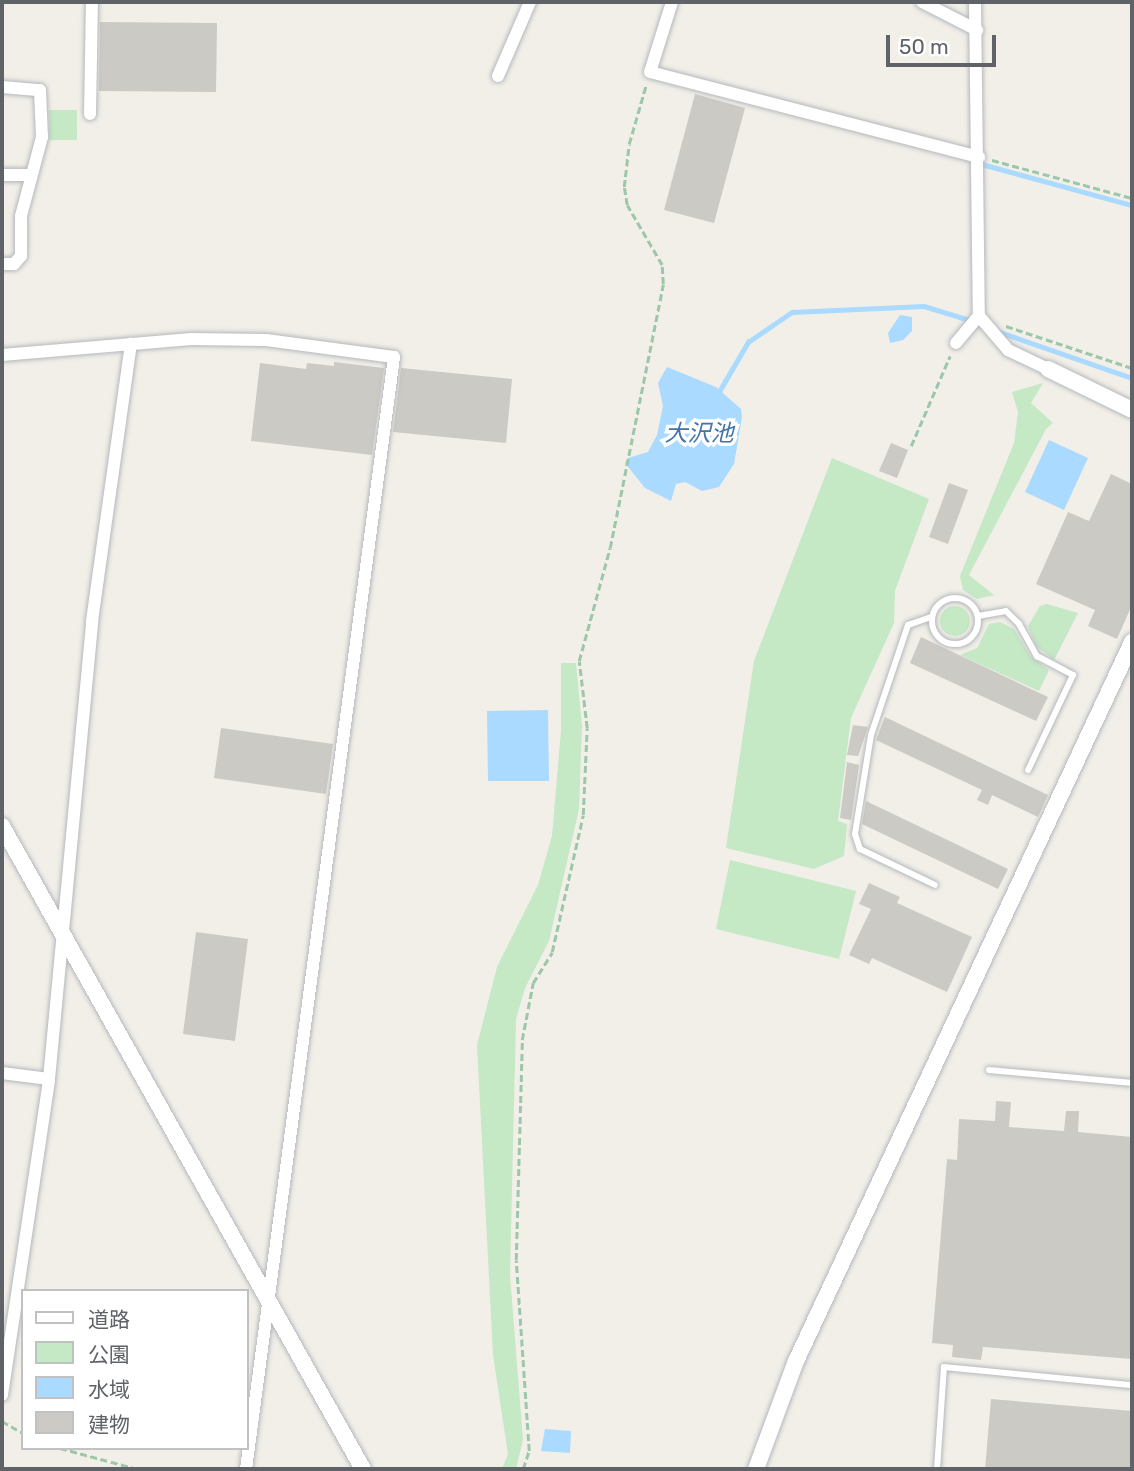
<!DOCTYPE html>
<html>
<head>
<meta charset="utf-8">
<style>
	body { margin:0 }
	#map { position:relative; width:1134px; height:1471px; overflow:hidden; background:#f1efe8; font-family:Rubik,"Noto Sans JP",sans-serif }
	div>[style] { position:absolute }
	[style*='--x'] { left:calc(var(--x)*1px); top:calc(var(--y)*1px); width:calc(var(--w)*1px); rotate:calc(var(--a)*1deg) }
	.green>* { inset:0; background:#c5e8c5 }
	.round { border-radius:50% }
	.water>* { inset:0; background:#aadaff }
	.stream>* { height:4.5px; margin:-2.25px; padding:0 2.25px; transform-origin:2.25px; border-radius:2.25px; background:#aadaff }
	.building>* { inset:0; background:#cccac5 }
	.path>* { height:2.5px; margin-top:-1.25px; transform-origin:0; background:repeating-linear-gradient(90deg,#9cc7a9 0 7px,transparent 0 10.5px) }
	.roads { filter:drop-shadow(0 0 2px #b5b8bc) drop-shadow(0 0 2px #b5b8bc) }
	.service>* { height:6px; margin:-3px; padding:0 3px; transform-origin:3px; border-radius:3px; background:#fff }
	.service>.ring { margin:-3px; padding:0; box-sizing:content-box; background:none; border:6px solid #fff; border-radius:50% }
	.minor>* { height:12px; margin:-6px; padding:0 6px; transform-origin:6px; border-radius:6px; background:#fff }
	.tertiary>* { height:16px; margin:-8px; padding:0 8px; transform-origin:8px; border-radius:8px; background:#fff }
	span { translate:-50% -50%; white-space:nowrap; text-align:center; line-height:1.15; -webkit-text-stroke:7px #fff; paint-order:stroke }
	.water-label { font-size:23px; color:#4174aa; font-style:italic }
	.frame { position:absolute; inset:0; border:4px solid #5f6368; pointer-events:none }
	.legend { position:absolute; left:21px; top:1289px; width:228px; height:161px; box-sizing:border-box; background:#fff; border:2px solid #bfc1c3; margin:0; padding:9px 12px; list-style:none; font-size:21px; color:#5f6368 }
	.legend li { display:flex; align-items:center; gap:14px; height:35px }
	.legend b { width:35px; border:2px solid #bfc1c3 }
	.scale { position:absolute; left:886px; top:35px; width:110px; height:32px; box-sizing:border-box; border:4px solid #5f6368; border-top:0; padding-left:9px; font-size:21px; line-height:24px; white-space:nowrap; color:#5f6368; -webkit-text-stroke:5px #fff; paint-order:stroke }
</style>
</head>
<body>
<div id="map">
	<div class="green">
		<i style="clip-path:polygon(49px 110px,77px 110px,77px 140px,49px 140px)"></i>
		<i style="clip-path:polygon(1043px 383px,1031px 403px,1053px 423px,1046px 429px,969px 575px,994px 595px,977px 599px,963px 590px,960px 576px,1014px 443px,1018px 412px,1012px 392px)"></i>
		<i style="clip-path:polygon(832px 458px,929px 499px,895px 591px,894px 623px,851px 718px,838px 821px,847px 824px,844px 856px,814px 869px,726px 848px,754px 661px)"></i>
		<i style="clip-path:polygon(1047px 604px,1078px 613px,1054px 660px,1036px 646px,1028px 626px,1040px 606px)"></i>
		<i class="round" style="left:940px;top:606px;width:30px;height:30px"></i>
		<i style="clip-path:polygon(1000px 622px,1014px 629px,1031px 657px,1049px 670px,1039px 691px,960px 655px,977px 648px,989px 624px)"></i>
		<i style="clip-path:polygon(561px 663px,576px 663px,582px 726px,579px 809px,549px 941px,525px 988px,516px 1019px,510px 1275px,523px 1440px,516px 1469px,502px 1469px,508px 1454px,493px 1355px,477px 1045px,497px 967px,538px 885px,552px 836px,561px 731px)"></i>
		<i style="clip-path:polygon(730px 860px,856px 891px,839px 959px,716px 929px)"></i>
	</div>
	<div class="water">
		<i style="clip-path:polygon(900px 315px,912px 317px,912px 331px,903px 340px,890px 343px,888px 333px)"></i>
		<i style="clip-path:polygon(667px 367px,716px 387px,741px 409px,742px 417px,734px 464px,719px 487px,702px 491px,685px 482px,676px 484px,671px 501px,645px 488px,625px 463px,628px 458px,648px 452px,657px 435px,663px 406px,658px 383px)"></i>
		<i style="clip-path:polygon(1049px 440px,1088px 458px,1064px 510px,1025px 492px)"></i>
		<i style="clip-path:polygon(548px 710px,549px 781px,488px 781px,487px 711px)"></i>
		<i style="clip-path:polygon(545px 1429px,571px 1431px,570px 1453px,541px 1451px)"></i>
	</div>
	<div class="stream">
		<i style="--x:978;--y:163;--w:160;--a:15.3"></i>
		<i style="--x:997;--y:331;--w:143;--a:19.2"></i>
		<i style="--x:720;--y:390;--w:56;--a:-59.7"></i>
		<i style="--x:748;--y:342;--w:53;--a:-34.3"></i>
		<i style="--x:792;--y:312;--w:132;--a:-2.6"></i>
		<i style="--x:924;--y:306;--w:51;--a:17"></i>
	</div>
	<div class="building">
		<i style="clip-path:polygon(100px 22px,217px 23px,216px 92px,99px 91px)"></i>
		<i style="clip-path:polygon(695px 94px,745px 108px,714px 223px,664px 210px)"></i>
		<i style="clip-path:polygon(334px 362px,384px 368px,372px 455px,251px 441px,260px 363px,306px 369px,307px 363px,334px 366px)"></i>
		<i style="clip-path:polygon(401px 368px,512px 379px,506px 443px,393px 432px)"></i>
		<i style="clip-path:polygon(891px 443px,908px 450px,897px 478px,879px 471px)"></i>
		<i style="clip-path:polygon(1111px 474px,1132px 484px,1132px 605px,1117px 639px,1088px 626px,1095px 610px,1036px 584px,1068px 512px,1089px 521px)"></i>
		<i style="clip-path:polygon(949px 483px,968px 490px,948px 544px,929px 537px)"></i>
		<i style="clip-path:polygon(921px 637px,1048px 697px,1036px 721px,910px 663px)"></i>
		<i style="clip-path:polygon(885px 717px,1048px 795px,1038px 817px,992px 795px,988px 805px,977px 800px,982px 790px,876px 740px)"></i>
		<i style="clip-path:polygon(853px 725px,868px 727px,858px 756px,847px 755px)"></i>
		<i style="clip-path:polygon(221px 728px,333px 744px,326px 794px,214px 778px)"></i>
		<i style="clip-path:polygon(847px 762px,859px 765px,851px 820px,840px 818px)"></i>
		<i style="clip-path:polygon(866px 801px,1008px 869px,998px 889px,862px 824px)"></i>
		<i style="clip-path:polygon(869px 883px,900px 897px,897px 903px,972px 937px,947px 992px,872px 958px,869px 964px,849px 955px,871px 909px,859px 904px)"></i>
		<i style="clip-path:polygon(196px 932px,248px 939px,235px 1041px,183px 1034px)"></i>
		<i style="clip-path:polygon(996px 1101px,1011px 1102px,1009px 1127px,1064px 1131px,1066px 1111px,1079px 1111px,1078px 1132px,1132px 1137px,1132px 1359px,983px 1347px,981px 1360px,952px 1357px,953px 1345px,932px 1343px,947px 1159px,957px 1160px,959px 1119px,995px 1121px)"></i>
		<i style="clip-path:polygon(991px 1399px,1132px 1411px,1132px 1469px,985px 1469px)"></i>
	</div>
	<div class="path">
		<i style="--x:992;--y:160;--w:145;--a:15.2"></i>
		<i style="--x:1006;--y:326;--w:133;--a:18.4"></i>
		<i style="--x:911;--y:446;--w:98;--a:-66.6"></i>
		<i style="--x:2;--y:1421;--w:24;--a:30"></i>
		<i style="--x:60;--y:1448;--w:81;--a:15.1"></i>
		<i style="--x:523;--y:1469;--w:19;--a:-72"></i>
		<i style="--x:529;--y:1451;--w:191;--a:-93.9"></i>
		<i style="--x:516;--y:1260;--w:220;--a:-88.4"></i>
		<i style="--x:522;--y:1040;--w:58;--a:-79.1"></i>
		<i style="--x:533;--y:983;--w:36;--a:-58"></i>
		<i style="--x:552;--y:952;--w:140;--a:-77.2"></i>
		<i style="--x:583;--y:815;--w:87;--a:-87.4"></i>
		<i style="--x:587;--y:728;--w:67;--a:-96.8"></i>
		<i style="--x:579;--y:661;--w:117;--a:-74.7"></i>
		<i style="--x:610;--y:548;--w:269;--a:-78.6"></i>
		<i style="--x:663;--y:284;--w:19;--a:-93"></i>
		<i style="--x:662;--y:265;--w:69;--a:-120.3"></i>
		<i style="--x:627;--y:205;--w:18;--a:-99"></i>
		<i style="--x:624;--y:187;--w:43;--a:-83.4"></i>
		<i style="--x:629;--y:144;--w:61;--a:-73.9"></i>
	</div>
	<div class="roads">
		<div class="service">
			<i class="ring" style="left:932px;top:598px;width:40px;height:40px"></i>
			<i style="--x:978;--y:616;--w:28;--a:-10"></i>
			<i style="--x:1006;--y:611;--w:18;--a:45"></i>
			<i style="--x:1019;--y:624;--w:37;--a:61"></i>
			<i style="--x:1037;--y:656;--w:41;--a:27.8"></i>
			<i style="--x:1073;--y:675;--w:105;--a:115.3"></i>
			<i style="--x:931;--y:617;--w:24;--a:161"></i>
			<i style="--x:908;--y:625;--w:116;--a:108.6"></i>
			<i style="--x:871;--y:735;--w:100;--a:99.2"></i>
			<i style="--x:855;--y:834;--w:16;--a:72"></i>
			<i style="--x:860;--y:849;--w:83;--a:25.6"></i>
			<i style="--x:989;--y:1070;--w:144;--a:5.2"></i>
			<i style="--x:937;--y:1469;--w:102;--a:-86.1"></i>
			<i style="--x:944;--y:1367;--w:189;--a:5.5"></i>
		</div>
		<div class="minor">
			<i style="--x:672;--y:2;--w:73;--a:107.4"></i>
			<i style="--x:650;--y:72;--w:340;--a:14.5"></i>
			<i style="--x:922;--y:2;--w:62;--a:27"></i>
			<i style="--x:975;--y:2;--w:314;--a:89.3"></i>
			<i style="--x:979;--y:316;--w:45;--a:49.5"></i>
			<i style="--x:1008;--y:350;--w:44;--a:25.4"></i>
			<i style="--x:498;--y:76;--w:81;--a:-66.6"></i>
			<i style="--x:2;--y:87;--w:38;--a:5"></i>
			<i style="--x:40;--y:90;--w:47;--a:87.6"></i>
			<i style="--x:42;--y:137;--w:82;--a:104.9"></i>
			<i style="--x:21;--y:216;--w:40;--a:90"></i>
			<i style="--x:21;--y:256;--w:11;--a:131"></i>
			<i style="--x:14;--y:264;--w:12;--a:180"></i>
			<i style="--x:90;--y:114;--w:112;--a:-89"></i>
			<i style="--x:2;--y:175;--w:29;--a:0"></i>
			<i style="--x:956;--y:343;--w:35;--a:-50"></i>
			<i style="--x:2;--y:355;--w:190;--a:-4.8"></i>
			<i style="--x:191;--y:339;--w:75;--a:0.8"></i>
			<i style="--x:266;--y:340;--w:129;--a:7.6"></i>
			<i style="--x:394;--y:357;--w:1122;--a:97.58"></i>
			<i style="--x:2;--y:1073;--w:47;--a:7.3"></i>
			<i style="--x:2;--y:1395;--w:319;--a:-81.5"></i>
			<i style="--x:49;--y:1079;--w:460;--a:-84.6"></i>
			<i style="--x:92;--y:621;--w:280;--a:-82"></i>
		</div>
		<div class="tertiary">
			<i style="--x:1048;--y:369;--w:93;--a:26"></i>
			<i style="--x:2;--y:826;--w:737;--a:60.69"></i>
			<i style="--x:756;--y:1469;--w:115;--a:-69.7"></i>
			<i style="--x:796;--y:1361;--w:794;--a:-64.95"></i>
		</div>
	</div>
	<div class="water-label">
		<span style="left:699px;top:433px">大沢池</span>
	</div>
	<div class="frame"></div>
	<ul class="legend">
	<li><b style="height:9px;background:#fff"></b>道路</li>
	<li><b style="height:19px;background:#c5e8c5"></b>公園</li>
	<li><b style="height:19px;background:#aadaff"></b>水域</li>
	<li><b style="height:19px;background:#cccac5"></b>建物</li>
	</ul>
	<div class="scale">50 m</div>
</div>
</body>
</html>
